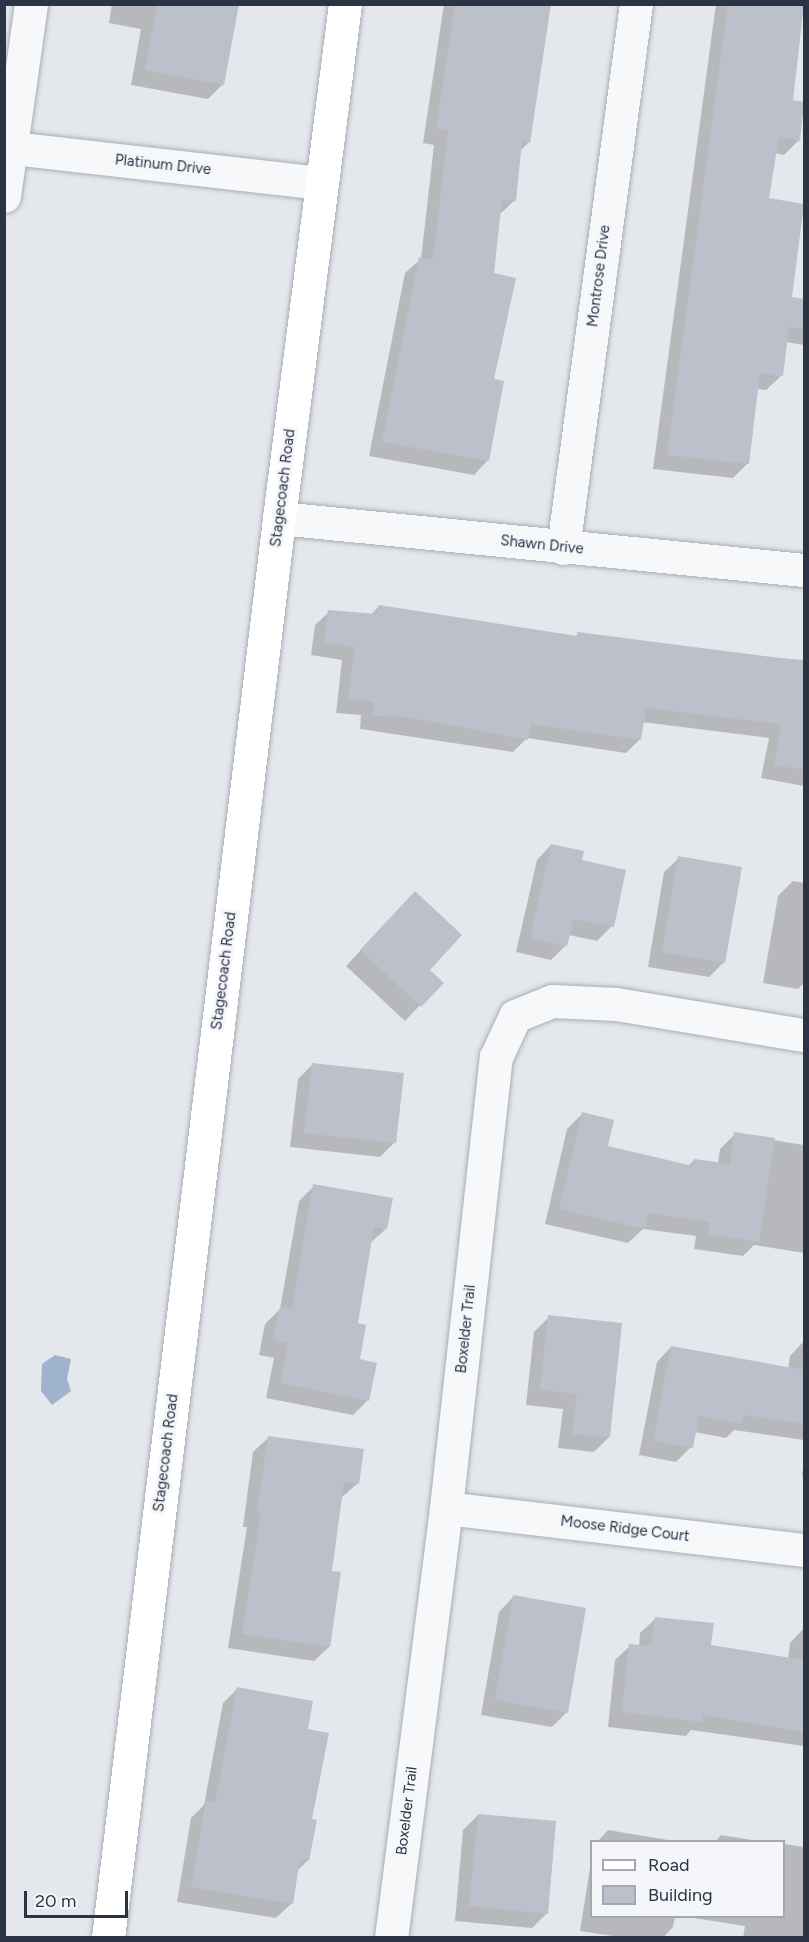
<!DOCTYPE html>
<html>
<head>
<meta charset="utf-8">
<style>
	body { margin:0 }
	#map { position:relative; width:809px; height:1942px; overflow:hidden; background:#e4e7ec; font-family:Figtree,sans-serif }
	div>[style] { position:absolute }
	[style*='--x'] { left:calc(var(--x)*1px); top:calc(var(--y)*1px); width:calc(var(--w)*1px); rotate:calc(var(--a)*1deg) }
	.water>* { inset:0; background:#9fb4cc }
	.shadow>* { inset:0; background:#0003 }
	.building>* { inset:0; background:#bbc0ca }
	.roads { filter:drop-shadow(0 0 2px #a9aeb7) drop-shadow(0 0 2px #a9aeb7) }
	.minor>* { height:33px; margin:-16.5px; padding:0 16.5px; transform-origin:16.5px; border-radius:16.5px; background:#f7f8fa }
	.major>* { height:33px; margin:-16.5px; padding:0 16.5px; transform-origin:16.5px; border-radius:16.5px; background:#fff }
	span { translate:-50% -50%; white-space:nowrap; text-align:center; line-height:1.15; -webkit-text-stroke:6px #f4f6f9; paint-order:stroke }
	.street-label { font-size:15px; color:#2b3445 }
	.frame { position:absolute; inset:0; border:6px solid #2b3445; pointer-events:none }
	.legend { position:absolute; left:590px; top:1840px; width:195px; height:78px; box-sizing:border-box; background:#f4f6f9; border:2px solid #a4a8b1; margin:0; padding:8px 10px; list-style:none; font-size:18px; color:#2b3445 }
	.legend li { display:flex; align-items:center; gap:12px; height:30px }
	.legend b { width:30px; border:2px solid #a4a8b1 }
	.scale { position:absolute; left:24px; top:1891px; width:104px; height:27px; box-sizing:border-box; border:3px solid #2b3445; border-top:0; padding-left:8px; font-size:18px; line-height:21px; white-space:nowrap; color:#2b3445; -webkit-text-stroke:4px #f4f6f9; paint-order:stroke }
</style>
</head>
<body>
<div id="map">
	<div class="water">
		<i style="clip-path:polygon(55px 1355px,71px 1359px,67px 1379px,71px 1391px,52px 1405px,41px 1391px,42px 1364px)"></i>
	</div>
	<div class="shadow">
		<i style="clip-path:polygon(112px 4px,238px 4px,223px 84px,208px 99px,131px 85px,141px 29px,109px 23px)"></i>
		<i style="clip-path:polygon(444px 4px,550px 4px,529px 142px,519px 152px,515px 200px,500px 214px,493px 274px,488px 460px,474px 475px,369px 456px,405px 273px,421px 259px,434px 145px,423px 143px)"></i>
		<i style="clip-path:polygon(716px 4px,803px 4px,792px 101px,804px 103px,799px 140px,784px 155px,775px 153px,767px 199px,804px 205px,790px 298px,804px 301px,804px 345px,786px 342px,781px 376px,766px 390px,756px 389px,748px 463px,733px 478px,653px 469px)"></i>
		<i style="clip-path:polygon(379px 606px,574px 637px,578px 634px,690px 651px,804px 660px,804px 786px,761px 778px,769px 738px,642px 722px,639px 740px,626px 753px,527px 738px,513px 752px,360px 729px,361px 715px,336px 713px,342px 660px,311px 655px,315px 625px,329px 612px,371px 615px)"></i>
		<i style="clip-path:polygon(551px 845px,580px 861px,612px 926px,597px 941px,569px 935px,566px 945px,551px 960px,516px 952px,537px 860px)"></i>
		<i style="clip-path:polygon(679px 858px,724px 962px,709px 977px,648px 967px,664px 872px)"></i>
		<i style="clip-path:polygon(793px 881px,804px 883px,804px 983px,798px 989px,763px 983px,778px 896px)"></i>
		<i style="clip-path:polygon(400px 908px,428px 970px,441px 983px,405px 1021px,346px 966px)"></i>
		<i style="clip-path:polygon(313px 1064px,395px 1142px,380px 1157px,290px 1147px,298px 1079px)"></i>
		<i style="clip-path:polygon(582px 1114px,606px 1147px,688px 1166px,694px 1160px,718px 1163px,720px 1149px,735px 1134px,804px 1145px,804px 1253px,754px 1245px,743px 1256px,694px 1249px,696px 1236px,643px 1229px,628px 1243px,545px 1224px,567px 1129px)"></i>
		<i style="clip-path:polygon(314px 1186px,386px 1229px,370px 1243px,356px 1324px,358px 1361px,368px 1400px,353px 1415px,266px 1398px,274px 1358px,259px 1355px,265px 1324px,280px 1309px,299px 1201px)"></i>
		<i style="clip-path:polygon(549px 1317px,609px 1437px,594px 1452px,558px 1448px,563px 1409px,526px 1405px,534px 1332px)"></i>
		<i style="clip-path:polygon(804px 1341px,804px 1440px,734px 1430px,726px 1438px,694px 1432px,691px 1447px,676px 1462px,639px 1455px,657px 1362px,671px 1347px,788px 1369px,790px 1356px)"></i>
		<i style="clip-path:polygon(268px 1438px,358px 1483px,341px 1498px,331px 1572px,329px 1647px,314px 1661px,228px 1648px,247px 1527px,243px 1527px,253px 1452px)"></i>
		<i style="clip-path:polygon(804px 1458px,804px 1477px,802px 1476px)"></i>
		<i style="clip-path:polygon(513px 1597px,567px 1712px,552px 1727px,481px 1715px,499px 1612px)"></i>
		<i style="clip-path:polygon(655px 1619px,710px 1646px,788px 1659px,790px 1643px,804px 1628px,804px 1746px,691px 1730px,686px 1736px,608px 1727px,615px 1660px,630px 1646px,639px 1647px,640px 1633px)"></i>
		<i style="clip-path:polygon(238px 1688px,306px 1730px,308px 1860px,297px 1871px,291px 1904px,276px 1918px,177px 1902px,191px 1818px,204px 1805px,223px 1703px)"></i>
		<i style="clip-path:polygon(478px 1815px,547px 1913px,532px 1928px,455px 1921px,463px 1830px)"></i>
		<i style="clip-path:polygon(608px 1830px,680px 1842px,597px 1842px)"></i>
		<i style="clip-path:polygon(721px 1835px,764px 1842px,715px 1842px)"></i>
		<i style="clip-path:polygon(784px 1844px,804px 1847px,804px 1938px,743px 1938px,745px 1926px,680px 1916px,784px 1916px)"></i>
		<i style="clip-path:polygon(592px 1855px,592px 1916px,675px 1916px,673px 1927px,663px 1938px,626px 1938px,580px 1931px)"></i>
	</div>
	<div class="building">
		<i style="clip-path:polygon(157px 4px,239px 4px,224px 85px,145px 70px)"></i>
		<i style="clip-path:polygon(455px 4px,551px 4px,530px 143px,522px 142px,516px 201px,502px 199px,494px 273px,516px 278px,494px 379px,504px 381px,489px 461px,382px 442px,419px 257px,433px 260px,448px 131px,436px 129px)"></i>
		<i style="clip-path:polygon(728px 4px,804px 4px,793px 100px,804px 102px,800px 141px,779px 137px,769px 198px,804px 204px,792px 297px,804px 299px,804px 329px,789px 327px,783px 376px,760px 373px,749px 464px,667px 455px)"></i>
		<i style="clip-path:polygon(379px 605px,577px 636px,577px 632px,804px 661px,804px 770px,774px 765px,781px 724px,646px 708px,641px 740px,531px 724px,528px 740px,407px 717px,373px 716px,374px 702px,348px 699px,355px 647px,324px 642px,328px 610px,377px 614px)"></i>
		<i style="clip-path:polygon(551px 844px,584px 851px,582px 860px,626px 870px,614px 927px,574px 919px,567px 946px,530px 938px)"></i>
		<i style="clip-path:polygon(678px 856px,742px 867px,725px 963px,662px 952px)"></i>
		<i style="clip-path:polygon(415px 891px,462px 935px,430px 970px,444px 983px,421px 1007px,360px 950px)"></i>
		<i style="clip-path:polygon(312px 1063px,404px 1073px,396px 1143px,304px 1133px)"></i>
		<i style="clip-path:polygon(582px 1112px,614px 1120px,608px 1146px,693px 1166px,694px 1159px,730px 1164px,734px 1132px,775px 1138px,759px 1242px,708px 1234px,710px 1222px,648px 1213px,645px 1229px,559px 1209px)"></i>
		<i style="clip-path:polygon(313px 1184px,393px 1198px,387px 1229px,374px 1227px,358px 1323px,366px 1325px,360px 1359px,377px 1363px,369px 1401px,280px 1383px,288px 1343px,273px 1340px,280px 1307px,292px 1310px)"></i>
		<i style="clip-path:polygon(548px 1315px,622px 1323px,610px 1437px,572px 1434px,577px 1394px,540px 1390px)"></i>
		<i style="clip-path:polygon(671px 1346px,804px 1370px,804px 1424px,744px 1415px,742px 1424px,699px 1416px,693px 1448px,653px 1441px)"></i>
		<i style="clip-path:polygon(268px 1436px,364px 1449px,359px 1484px,344px 1482px,332px 1571px,341px 1572px,330px 1647px,242px 1634px,261px 1513px,257px 1512px)"></i>
		<i style="clip-path:polygon(513px 1595px,586px 1608px,568px 1713px,495px 1700px)"></i>
		<i style="clip-path:polygon(655px 1617px,714px 1623px,711px 1645px,804px 1660px,804px 1732px,703px 1715px,702px 1722px,622px 1712px,629px 1644px,651px 1646px)"></i>
		<i style="clip-path:polygon(237px 1687px,313px 1701px,308px 1729px,329px 1733px,312px 1819px,317px 1820px,309px 1861px,300px 1859px,293px 1904px,191px 1887px,206px 1801px,215px 1803px)"></i>
		<i style="clip-path:polygon(478px 1814px,556px 1821px,548px 1914px,469px 1906px)"></i>
	</div>
	<div class="roads">
		<div class="minor">
			<i style="--x:4;--y:147;--w:319;--a:6.5"></i>
			<i style="--x:4;--y:196;--w:194;--a:-82"></i>
			<i style="--x:279;--y:518;--w:528;--a:5.66"></i>
			<i style="--x:563;--y:548;--w:549;--a:-82.36"></i>
			<i style="--x:446;--y:1508;--w:360;--a:6.7"></i>
			<i style="--x:391;--y:1938;--w:434;--a:-82.7"></i>
			<i style="--x:446;--y:1508;--w:454;--a:-83.7"></i>
			<i style="--x:496;--y:1057;--w:45;--a:-65.1"></i>
			<i style="--x:515;--y:1016;--w:40;--a:-22"></i>
			<i style="--x:552;--y:1001;--w:64;--a:2.7"></i>
			<i style="--x:616;--y:1004;--w:191;--a:9.4"></i>
		</div>
		<div class="major">
			<i style="--x:108;--y:1938;--w:1430;--a:-83.13"></i>
			<i style="--x:279;--y:518;--w:518;--a:-82.68"></i>
		</div>
	</div>
	<div class="street-label">
		<span style="left:163px;top:165px;rotate:6deg">Platinum Drive</span>
		<span style="left:599px;top:276px;rotate:-83deg">Montrose Drive</span>
		<span style="left:283px;top:488px;rotate:-83deg">Stagecoach Road</span>
		<span style="left:542px;top:545px;rotate:6deg">Shawn Drive</span>
		<span style="left:224px;top:971px;rotate:-83deg">Stagecoach Road</span>
		<span style="left:466px;top:1329px;rotate:-84deg">Boxelder Trail</span>
		<span style="left:166px;top:1453px;rotate:-83deg">Stagecoach Road</span>
		<span style="left:625px;top:1529px;rotate:7deg">Moose Ridge Court</span>
		<span style="left:407px;top:1811px;rotate:-83deg">Boxelder Trail</span>
	</div>
	<div class="frame"></div>
	<ul class="legend">
	<li><b style="height:8px;background:#fff"></b>Road</li>
	<li><b style="height:16px;background:#bbc0ca"></b>Building</li>
	</ul>
	<div class="scale">20 m</div>
</div>
</body>
</html>
